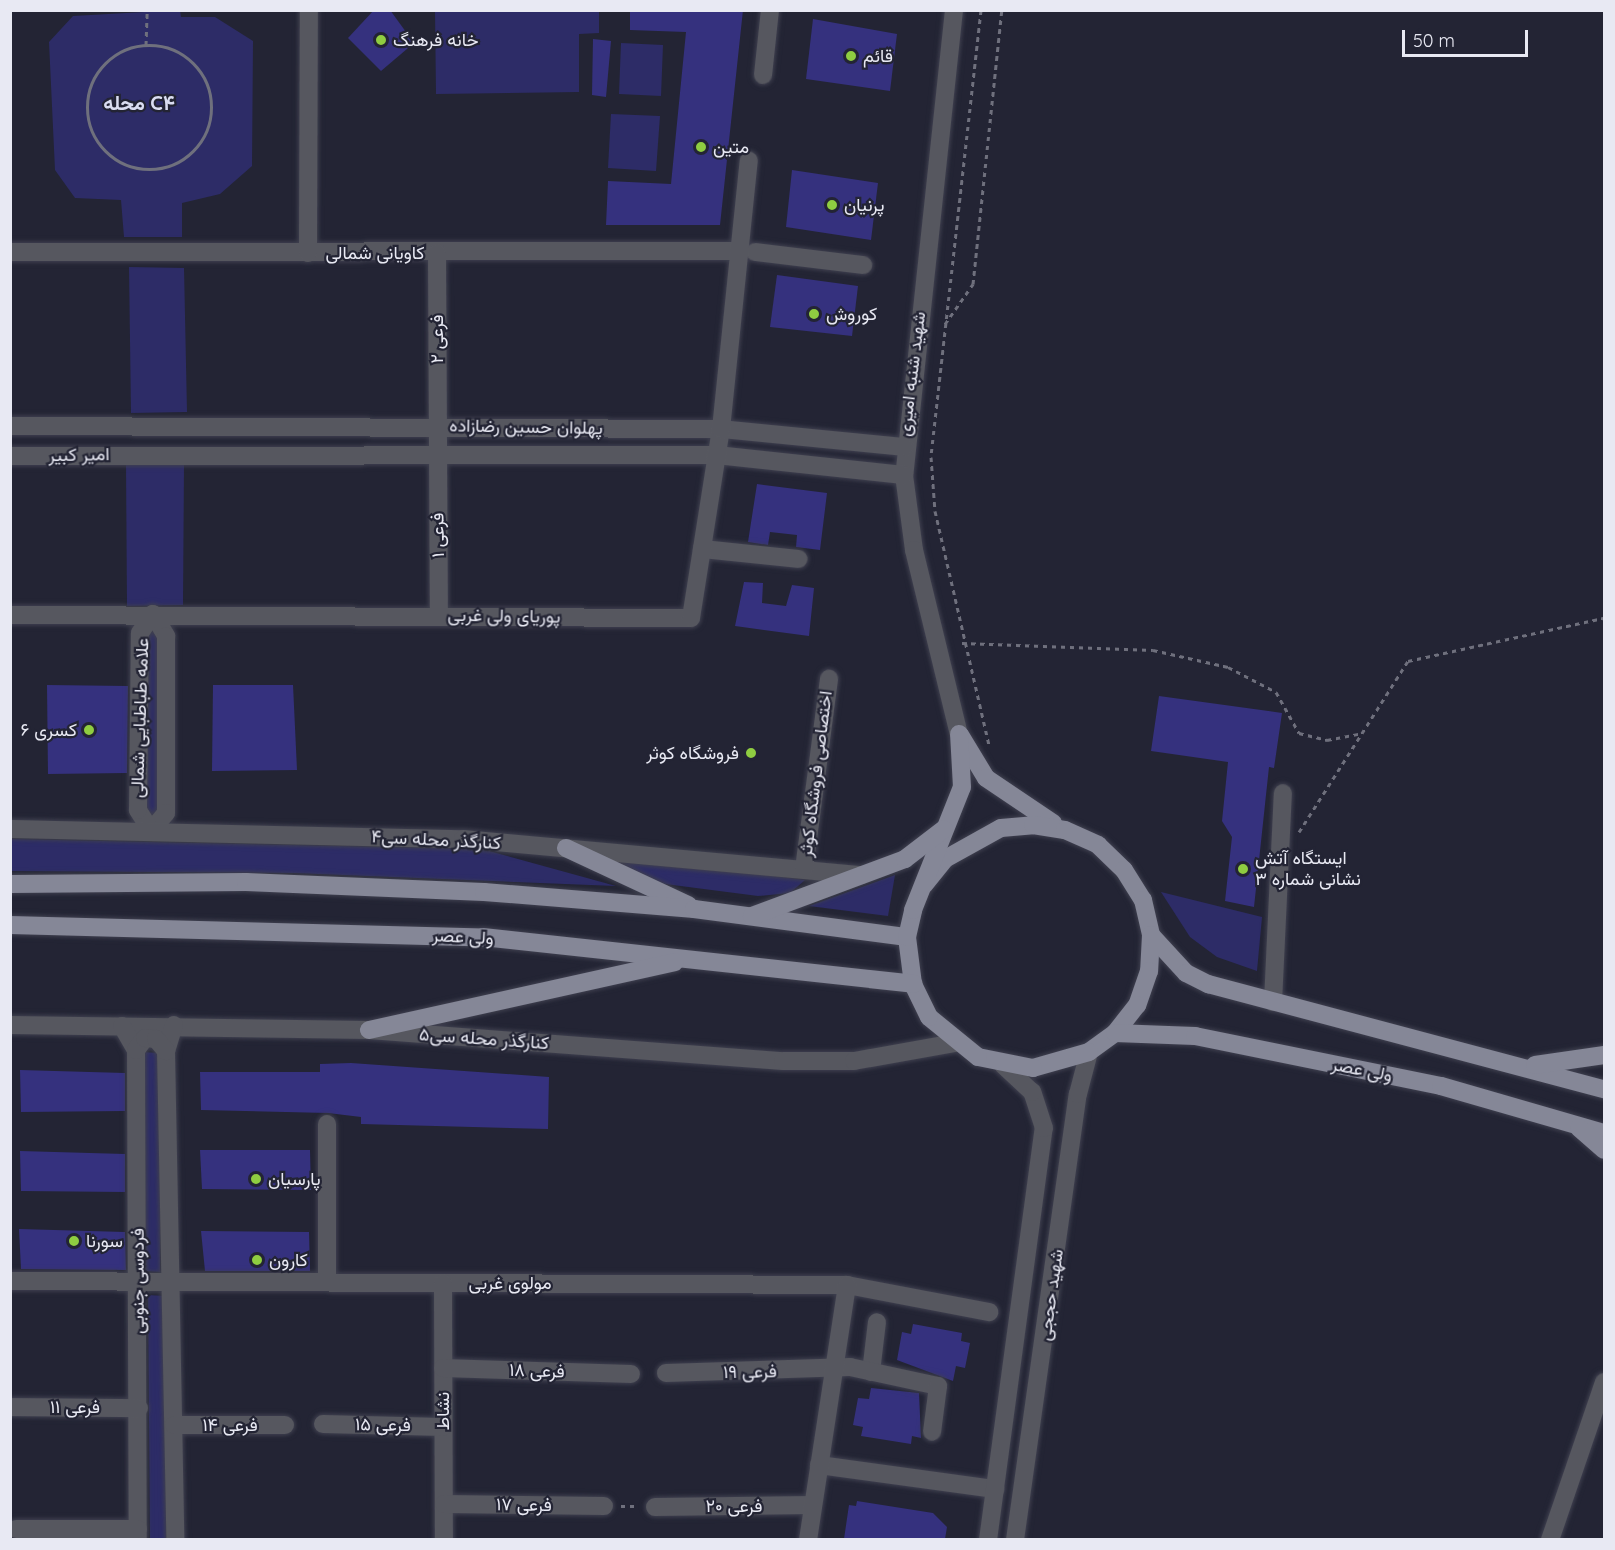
<!DOCTYPE html>
<html>
<head>
<meta charset="utf-8">
<style>
	body { margin:0 }
	#map { position:relative; width:1615px; height:1550px; overflow:hidden; background:#232434; font-family:Quicksand,Vazirmatn,sans-serif }
	div>[style] { position:absolute }
	[style*='--x'] { left:calc(var(--x)*1px); top:calc(var(--y)*1px); width:calc(var(--w)*1px); rotate:calc(var(--a)*1deg) }
	.green>* { inset:0; background:#2d2c67 }
	.building>* { inset:0; background:#35317e }
	.path>* { height:3px; margin-top:-1.5px; transform-origin:0; background:repeating-linear-gradient(90deg,#6f707d 0 4.5px,transparent 0 9px) }
	.path>.ring { margin:-1.5px; padding:0; box-sizing:content-box; background:none; border:3px solid #6f707d; border-radius:50% }
	.roads { filter:drop-shadow(0 0 2px #3f404f) drop-shadow(0 0 2px #3f404f) }
	.minor>* { height:18px; margin:-9px; padding:0 9px; transform-origin:9px; border-radius:9px; background:#56575f }
	.major>* { height:18px; margin:-9px; padding:0 9px; transform-origin:9px; border-radius:9px; background:#858797 }
	.dots>* { width:16px; height:16px; translate:-50% -50%; box-sizing:border-box; border:3px solid #232434; border-radius:50% }
	span { translate:-50% -50%; white-space:nowrap; text-align:center; line-height:1.15; -webkit-text-stroke:4.5px #232434; paint-order:stroke }
	.poi-label { font-size:18px; color:#e8e9f3 }
	.left { translate:0 -50%; text-align:left }
	.right { translate:-100% -50%; text-align:right }
	.street-label { font-size:18px; color:#e8e9f3 }
	.neighbourhood-label { font-size:20px; color:#daddf1; font-weight:700 }
	.frame { position:absolute; inset:0; border:12px solid #e8e9f3; pointer-events:none }
	.scale { position:absolute; left:1402px; top:30px; width:126px; height:27px; box-sizing:border-box; border:3px solid #e8e9f3; border-top:0; padding-left:8px; font-size:18px; line-height:21px; white-space:nowrap; color:#e8e9f3; -webkit-text-stroke:4px #232434; paint-order:stroke }
</style>
</head>
<body>
<div id="map">
	<div class="green">
		<i style="clip-path:polygon(180px 10px,181px 17px,215px 17px,253px 41px,252px 166px,220px 194px,182px 203px,182px 237px,124px 237px,121px 200px,75px 198px,55px 170px,49px 42px,73px 16px)"></i>
		<i style="clip-path:polygon(435px 11px,599px 11px,599px 33px,579px 34px,579px 92px,436px 94px)"></i>
		<i style="clip-path:polygon(621px 43px,663px 45px,661px 96px,619px 94px)"></i>
		<i style="clip-path:polygon(611px 114px,660px 116px,656px 171px,608px 168px)"></i>
		<i style="clip-path:polygon(129px 267px,184px 268px,187px 412px,131px 413px)"></i>
		<i style="clip-path:polygon(126px 464px,184px 465px,183px 605px,127px 606px)"></i>
		<i style="clip-path:polygon(152px 626px,159px 635px,161px 810px,149px 821px,142px 808px,144px 634px)"></i>
		<i style="clip-path:polygon(10px 839px,482px 849px,616px 886px,293px 873px,11px 871px)"></i>
		<i style="clip-path:polygon(595px 855px,736px 871px,805px 880px,790px 893px,758px 896px,665px 884px,602px 863px)"></i>
		<i style="clip-path:polygon(895px 875px,888px 916px,809px 906px)"></i>
		<i style="clip-path:polygon(1161px 892px,1262px 917px,1257px 971px,1217px 957px,1190px 937px)"></i>
		<i style="clip-path:polygon(141px 1052px,160px 1053px,160px 1272px,145px 1271px)"></i>
		<i style="clip-path:polygon(148px 1295px,165px 1296px,166px 1539px,150px 1539px)"></i>
	</div>
	<div class="building">
		<i style="clip-path:polygon(374px 10px,390px 10px,414px 43px,381px 71px,348px 38px)"></i>
		<i style="clip-path:polygon(630px 10px,743px 10px,720px 225px,606px 225px,608px 181px,671px 184px,686px 32px,630px 30px)"></i>
		<i style="clip-path:polygon(813px 19px,897px 34px,890px 91px,806px 79px)"></i>
		<i style="clip-path:polygon(593px 39px,611px 41px,606px 97px,592px 95px)"></i>
		<i style="clip-path:polygon(792px 170px,878px 183px,871px 240px,786px 227px)"></i>
		<i style="clip-path:polygon(777px 275px,858px 286px,852px 336px,770px 327px)"></i>
		<i style="clip-path:polygon(757px 484px,827px 493px,820px 550px,796px 547px,797px 535px,770px 532px,768px 545px,748px 542px)"></i>
		<i style="clip-path:polygon(744px 582px,763px 583px,762px 603px,786px 606px,792px 585px,814px 588px,809px 636px,735px 626px)"></i>
		<i style="clip-path:polygon(47px 685px,128px 686px,127px 773px,48px 774px)"></i>
		<i style="clip-path:polygon(213px 685px,293px 685px,297px 770px,212px 771px)"></i>
		<i style="clip-path:polygon(1159px 696px,1282px 713px,1274px 768px,1269px 767px,1254px 907px,1225px 901px,1232px 837px,1222px 821px,1228px 762px,1151px 751px)"></i>
		<i style="clip-path:polygon(351px 1063px,549px 1077px,548px 1129px,361px 1124px,361px 1117px,328px 1113px,201px 1110px,200px 1072px,320px 1072px,320px 1064px)"></i>
		<i style="clip-path:polygon(20px 1070px,125px 1073px,125px 1111px,21px 1112px)"></i>
		<i style="clip-path:polygon(200px 1150px,310px 1150px,311px 1190px,202px 1189px)"></i>
		<i style="clip-path:polygon(20px 1151px,125px 1154px,125px 1192px,21px 1191px)"></i>
		<i style="clip-path:polygon(19px 1229px,125px 1232px,126px 1270px,21px 1269px)"></i>
		<i style="clip-path:polygon(201px 1231px,309px 1232px,310px 1271px,205px 1271px)"></i>
		<i style="clip-path:polygon(913px 1324px,962px 1333px,961px 1341px,970px 1343px,965px 1368px,956px 1366px,953px 1381px,897px 1360px,902px 1332px,911px 1334px)"></i>
		<i style="clip-path:polygon(871px 1388px,919px 1393px,921px 1438px,912px 1436px,911px 1444px,861px 1436px,863px 1427px,853px 1425px,858px 1398px,869px 1399px)"></i>
		<i style="clip-path:polygon(857px 1501px,933px 1513px,947px 1527px,945px 1539px,844px 1539px,849px 1505px,856px 1506px)"></i>
	</div>
	<div class="path">
		<i style="--x:981;--y:10;--w:450;--a:96.4"></i>
		<i style="--x:931;--y:457;--w:54;--a:85.8"></i>
		<i style="--x:935;--y:511;--w:239;--a:77"></i>
		<i class="ring" style="left:87px;top:45px;width:121px;height:121px"></i>
		<i style="--x:146;--y:45;--w:35;--a:-88"></i>
		<i style="--x:945;--y:324;--w:49;--a:-55"></i>
		<i style="--x:973;--y:284;--w:276;--a:-84"></i>
		<i style="--x:962;--y:643;--w:191;--a:2.1"></i>
		<i style="--x:1153;--y:650;--w:77;--a:12.8"></i>
		<i style="--x:1228;--y:667;--w:54;--a:27.5"></i>
		<i style="--x:1276;--y:692;--w:47;--a:60.7"></i>
		<i style="--x:1299;--y:733;--w:29;--a:14"></i>
		<i style="--x:1327;--y:740;--w:36;--a:-11"></i>
		<i style="--x:1299;--y:832;--w:203;--a:-57.5"></i>
		<i style="--x:1408;--y:661;--w:201;--a:-12.4"></i>
		<i style="--x:621;--y:1506;--w:17;--a:0"></i>
	</div>
	<div class="roads">
		<div class="minor">
			<i style="--x:954;--y:10;--w:468;--a:96.1"></i>
			<i style="--x:904;--y:475;--w:76;--a:82.4"></i>
			<i style="--x:914;--y:550;--w:189;--a:76.3"></i>
			<i style="--x:763;--y:75;--w:65;--a:-83.9"></i>
			<i style="--x:10;--y:252;--w:730;--a:-0.08"></i>
			<i style="--x:755;--y:252;--w:109;--a:6.9"></i>
			<i style="--x:308;--y:253;--w:243;--a:-89.8"></i>
			<i style="--x:437;--y:253;--w:362;--a:89.7"></i>
			<i style="--x:10;--y:426;--w:711;--a:0.24"></i>
			<i style="--x:721;--y:429;--w:184;--a:5.6"></i>
			<i style="--x:10;--y:456;--w:706;--a:-0.08"></i>
			<i style="--x:716;--y:455;--w:189;--a:6.1"></i>
			<i style="--x:702;--y:549;--w:97;--a:5.9"></i>
			<i style="--x:153;--y:614;--w:26;--a:59"></i>
			<i style="--x:166;--y:636;--w:177;--a:90"></i>
			<i style="--x:166;--y:813;--w:23;--a:130"></i>
			<i style="--x:151;--y:831;--w:25;--a:-122"></i>
			<i style="--x:138;--y:810;--w:177;--a:-89.4"></i>
			<i style="--x:140;--y:633;--w:23;--a:-56"></i>
			<i style="--x:10;--y:615;--w:681;--a:0.25"></i>
			<i style="--x:691;--y:618;--w:191;--a:-81"></i>
			<i style="--x:721;--y:429;--w:270;--a:-84.1"></i>
			<i style="--x:10;--y:829;--w:453;--a:1.3"></i>
			<i style="--x:463;--y:839;--w:400;--a:5.2"></i>
			<i style="--x:804;--y:869;--w:192;--a:-82.5"></i>
			<i style="--x:1273;--y:1002;--w:209;--a:-87.3"></i>
			<i style="--x:10;--y:1025;--w:359;--a:0.8"></i>
			<i style="--x:369;--y:1030;--w:415;--a:4.3"></i>
			<i style="--x:783;--y:1061;--w:71;--a:0"></i>
			<i style="--x:854;--y:1061;--w:103;--a:-10.1"></i>
			<i style="--x:174;--y:1025;--w:27;--a:107"></i>
			<i style="--x:166;--y:1051;--w:489;--a:88.9"></i>
			<i style="--x:122;--y:1026;--w:28;--a:60"></i>
			<i style="--x:136;--y:1050;--w:490;--a:89.8"></i>
			<i style="--x:136;--y:1050;--w:15;--a:-53"></i>
			<i style="--x:145;--y:1038;--w:11;--a:5"></i>
			<i style="--x:156;--y:1039;--w:16;--a:50"></i>
			<i style="--x:327;--y:1280;--w:156;--a:-90"></i>
			<i style="--x:10;--y:1281;--w:837;--a:0.27"></i>
			<i style="--x:847;--y:1285;--w:145;--a:10.8"></i>
			<i style="--x:443;--y:1283;--w:257;--a:89.8"></i>
			<i style="--x:443;--y:1368;--w:188;--a:1.8"></i>
			<i style="--x:871;--y:1372;--w:50;--a:-83.2"></i>
			<i style="--x:666;--y:1373;--w:184;--a:-1.9"></i>
			<i style="--x:850;--y:1367;--w:90;--a:12.2"></i>
			<i style="--x:938;--y:1386;--w:46;--a:97.4"></i>
			<i style="--x:12;--y:1407;--w:127;--a:0.5"></i>
			<i style="--x:323;--y:1424;--w:120;--a:1.4"></i>
			<i style="--x:174;--y:1425;--w:111;--a:0"></i>
			<i style="--x:819;--y:1465;--w:178;--a:7.8"></i>
			<i style="--x:444;--y:1504;--w:160;--a:0.7"></i>
			<i style="--x:655;--y:1507;--w:158;--a:-0.7"></i>
			<i style="--x:16;--y:1529;--w:122;--a:0"></i>
			<i style="--x:808;--y:1540;--w:258;--a:-81.3"></i>
			<i style="--x:988;--y:1540;--w:416;--a:-82.3"></i>
			<i style="--x:1044;--y:1128;--w:38;--a:-108"></i>
			<i style="--x:1032;--y:1092;--w:40;--a:-137"></i>
			<i style="--x:1015;--y:1540;--w:450;--a:-82"></i>
			<i style="--x:1078;--y:1094;--w:43;--a:-75.3"></i>
			<i style="--x:1550;--y:1540;--w:167;--a:-71.1"></i>
		</div>
		<div class="major">
			<i style="--x:960;--y:735;--w:50;--a:58.8"></i>
			<i style="--x:986;--y:778;--w:81;--a:33.9"></i>
			<i style="--x:566;--y:848;--w:135;--a:25"></i>
			<i style="--x:10;--y:884;--w:236;--a:-0.5"></i>
			<i style="--x:246;--y:882;--w:238;--a:2.4"></i>
			<i style="--x:484;--y:892;--w:211;--a:4.6"></i>
			<i style="--x:694;--y:909;--w:215;--a:7.5"></i>
			<i style="--x:924;--y:885;--w:33;--a:-51"></i>
			<i style="--x:945;--y:859;--w:64;--a:-29"></i>
			<i style="--x:1001;--y:828;--w:32;--a:-5"></i>
			<i style="--x:1033;--y:825;--w:32;--a:9"></i>
			<i style="--x:1065;--y:830;--w:36;--a:24"></i>
			<i style="--x:1098;--y:845;--w:36;--a:44"></i>
			<i style="--x:1124;--y:870;--w:36;--a:58"></i>
			<i style="--x:1143;--y:900;--w:36;--a:77"></i>
			<i style="--x:1151;--y:935;--w:36;--a:93"></i>
			<i style="--x:1149;--y:971;--w:36;--a:109"></i>
			<i style="--x:1137;--y:1005;--w:36;--a:128"></i>
			<i style="--x:1115;--y:1033;--w:32;--a:144"></i>
			<i style="--x:1089;--y:1052;--w:58;--a:164.1"></i>
			<i style="--x:1033;--y:1068;--w:56;--a:-168.7"></i>
			<i style="--x:978;--y:1057;--w:63;--a:-140.8"></i>
			<i style="--x:929;--y:1017;--w:37;--a:-116"></i>
			<i style="--x:913;--y:984;--w:47;--a:-97.3"></i>
			<i style="--x:907;--y:937;--w:28;--a:-77"></i>
			<i style="--x:913;--y:910;--w:132;--a:-68.3"></i>
			<i style="--x:962;--y:787;--w:53;--a:-93.2"></i>
			<i style="--x:752;--y:916;--w:163;--a:-20.4"></i>
			<i style="--x:905;--y:859;--w:49;--a:-37.6"></i>
			<i style="--x:10;--y:925;--w:473;--a:1.5"></i>
			<i style="--x:483;--y:937;--w:433;--a:6.2"></i>
			<i style="--x:1151;--y:935;--w:52;--a:47.4"></i>
			<i style="--x:1186;--y:973;--w:25;--a:27"></i>
			<i style="--x:1208;--y:984;--w:410;--a:14.9"></i>
			<i style="--x:369;--y:1030;--w:313;--a:-12.5"></i>
			<i style="--x:1115;--y:1033;--w:80;--a:2.1"></i>
			<i style="--x:1195;--y:1036;--w:251;--a:11.5"></i>
			<i style="--x:1441;--y:1086;--w:170;--a:16.1"></i>
			<i style="--x:1535;--y:1065;--w:70;--a:-8.2"></i>
			<i style="--x:1579;--y:1128;--w:33;--a:41"></i>
		</div>
	</div>
	<div class="dots">
		<i style="left:381px;top:40px;background:#8fcd41"></i>
		<i style="left:851px;top:56px;background:#8fcd41"></i>
		<i style="left:701px;top:147px;background:#8fcd41"></i>
		<i style="left:832px;top:205px;background:#8fcd41"></i>
		<i style="left:814px;top:314px;background:#8fcd41"></i>
		<i style="left:89px;top:730px;background:#8fcd41"></i>
		<i style="left:751px;top:753px;background:#8fcd41"></i>
		<i style="left:1243px;top:869px;background:#8fcd41"></i>
		<i style="left:256px;top:1179px;background:#8fcd41"></i>
		<i style="left:74px;top:1241px;background:#8fcd41"></i>
		<i style="left:257px;top:1260px;background:#8fcd41"></i>
	</div>
	<div class="poi-label">
		<span class="left" style="left:393px;top:40px">خانه فرهنگ</span>
		<span class="left" style="left:863px;top:56px">قائم</span>
		<span class="left" style="left:713px;top:147px">متین</span>
		<span class="left" style="left:844px;top:205px">پرنیان</span>
		<span class="left" style="left:826px;top:314px">کوروش</span>
		<span class="right" style="left:77px;top:730px">کسری ۶</span>
		<span class="right" style="left:739px;top:753px">فروشگاه کوثر</span>
		<span class="left" style="left:1255px;top:869px">ایستگاه آتش<br>نشانی شماره ۳</span>
		<span class="left" style="left:268px;top:1179px">پارسیان</span>
		<span class="left" style="left:86px;top:1241px">سورنا</span>
		<span class="left" style="left:269px;top:1260px">کارون</span>
	</div>
	<div class="street-label">
		<span style="left:375px;top:253px">کاویانی شمالی</span>
		<span style="left:437px;top:339px;rotate:-90deg">فرعی ۲</span>
		<span style="left:912px;top:374px;rotate:-83deg">شهید شنبه امیری</span>
		<span style="left:526px;top:427px;rotate:1deg">پهلوان حسین رضازاده</span>
		<span style="left:79px;top:455px;rotate:-1deg">امیر کبیر</span>
		<span style="left:438px;top:535px;rotate:-91deg">فرعی ۱</span>
		<span style="left:504px;top:616px;rotate:1deg">پوریای ولی غربی</span>
		<span style="left:140px;top:718px;rotate:-88deg">علامه طباطبایی شمالی</span>
		<span style="left:816px;top:774px;rotate:-83deg">اختصاصی فروشگاه کوثر</span>
		<span style="left:436px;top:840px;rotate:3deg">کنارگذر محله سی۴</span>
		<span style="left:463px;top:937px;rotate:3deg">ولی عصر</span>
		<span style="left:484px;top:1039px;rotate:4deg">کنارگذر محله سی۵</span>
		<span style="left:1362px;top:1070px;rotate:11deg">ولی عصر</span>
		<span style="left:138px;top:1281px;rotate:-90deg">فردوسی جنوبی</span>
		<span style="left:510px;top:1283px">مولوی غربی</span>
		<span style="left:1051px;top:1295px;rotate:-82deg">شهید حججی</span>
		<span style="left:537px;top:1371px;rotate:2deg">فرعی ۱۸</span>
		<span style="left:750px;top:1372px;rotate:-1deg">فرعی ۱۹</span>
		<span style="left:75px;top:1407px">فرعی ۱۱</span>
		<span style="left:443px;top:1411px;rotate:-90deg">نشاط</span>
		<span style="left:230px;top:1425px">فرعی ۱۴</span>
		<span style="left:383px;top:1425px;rotate:1deg">فرعی ۱۵</span>
		<span style="left:524px;top:1505px;rotate:1deg">فرعی ۱۷</span>
		<span style="left:734px;top:1506px">فرعی ۲۰</span>
	</div>
	<div class="neighbourhood-label">
		<span style="left:139px;top:102px">محله C۴</span>
	</div>
	<div class="frame"></div>
	<div class="scale">50 m</div>
</div>
</body>
</html>
